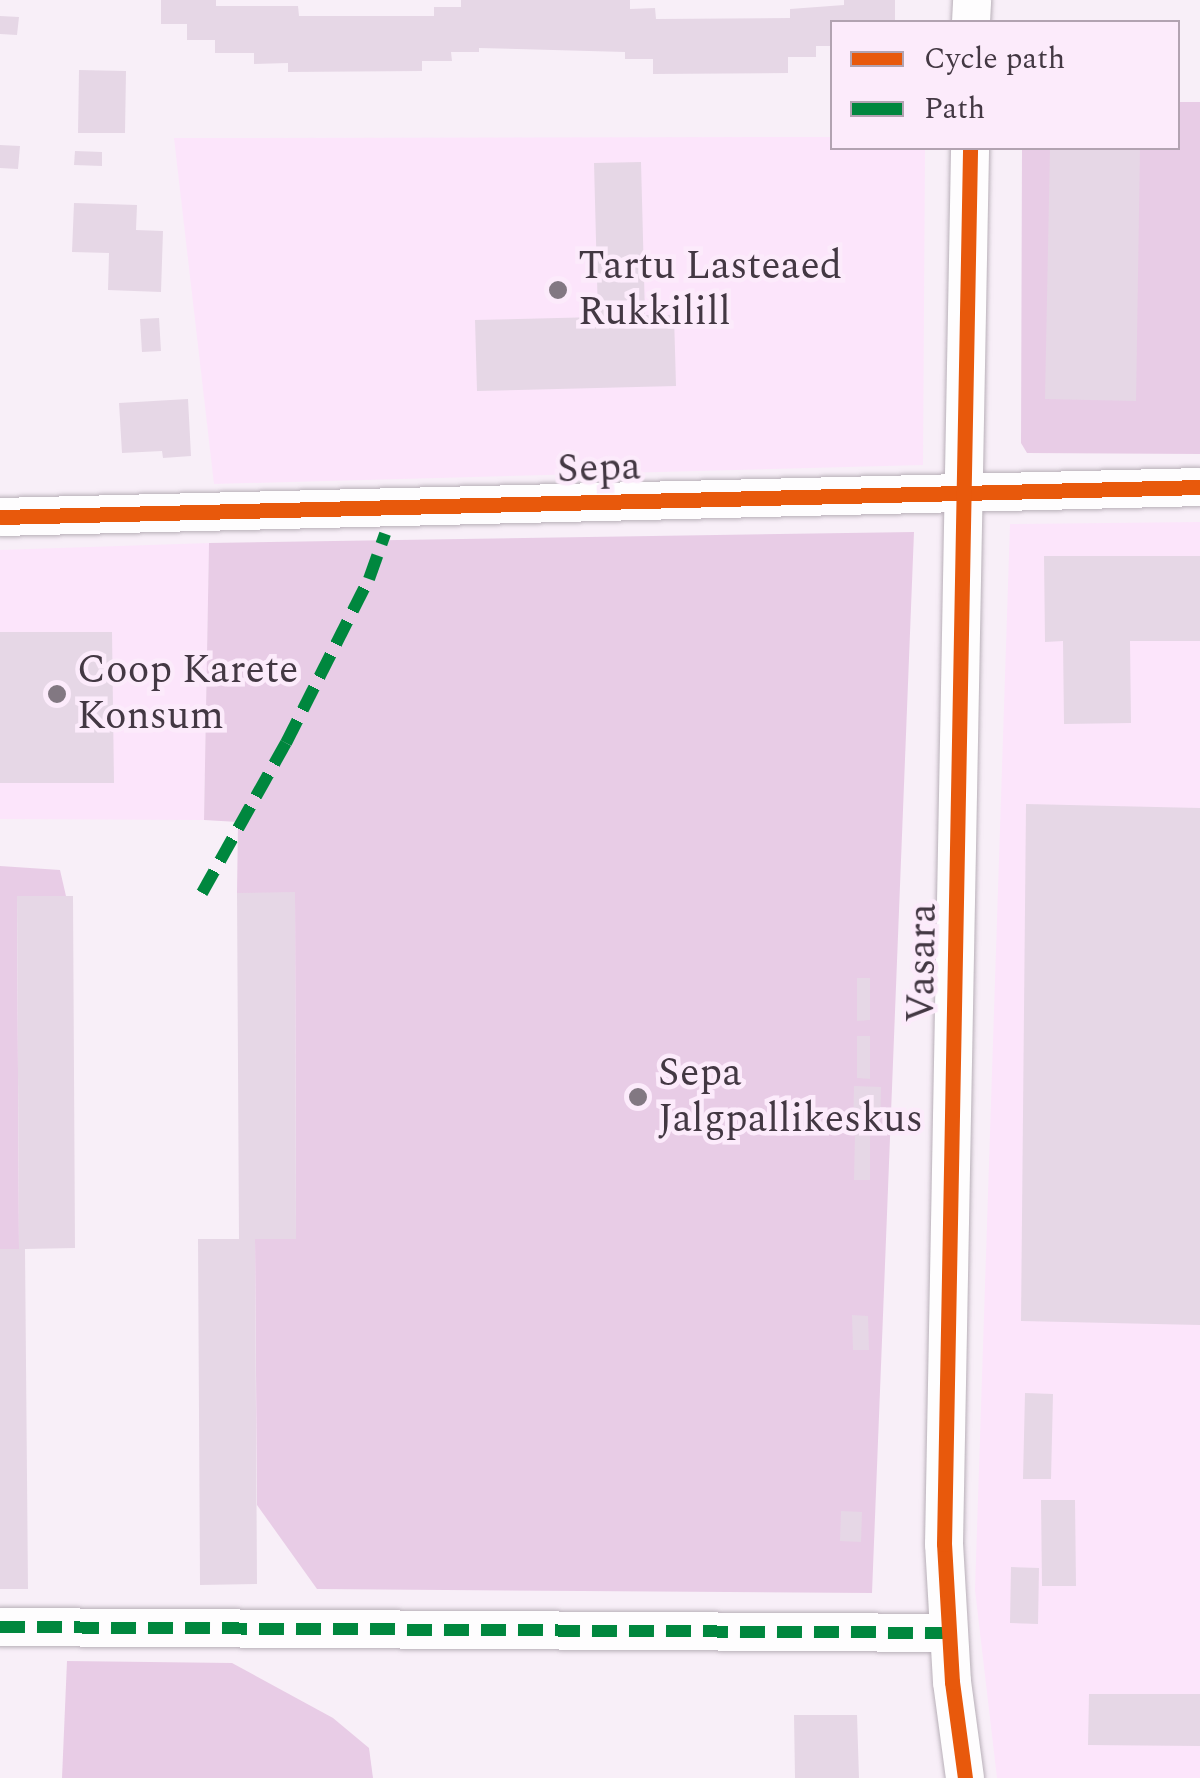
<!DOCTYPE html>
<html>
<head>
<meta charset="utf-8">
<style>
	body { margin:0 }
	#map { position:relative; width:1200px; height:1778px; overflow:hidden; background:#f8eff8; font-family:Spectral,serif }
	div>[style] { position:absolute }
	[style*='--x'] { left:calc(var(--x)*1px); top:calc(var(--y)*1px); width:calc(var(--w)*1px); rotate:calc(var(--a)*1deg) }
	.built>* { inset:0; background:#fce5fb }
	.green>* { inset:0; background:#e8cce6 }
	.building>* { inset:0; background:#e6d7e6 }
	.roads { filter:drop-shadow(0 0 2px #b8afb8) drop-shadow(0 0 2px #b8afb8) }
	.street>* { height:38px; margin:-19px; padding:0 19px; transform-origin:19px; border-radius:19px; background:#fefdfe }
	.quiet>* { height:12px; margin-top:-6px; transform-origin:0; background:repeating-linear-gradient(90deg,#00873e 0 25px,transparent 0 37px) }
	.cycleway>* { height:15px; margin:-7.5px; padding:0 7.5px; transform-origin:7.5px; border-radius:7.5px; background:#e8590c }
	.dots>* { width:28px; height:28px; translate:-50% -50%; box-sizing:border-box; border:5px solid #fcebfb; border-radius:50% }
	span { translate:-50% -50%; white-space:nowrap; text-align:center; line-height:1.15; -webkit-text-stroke:9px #fcebfb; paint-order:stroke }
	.poi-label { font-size:40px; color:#433843 }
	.left { translate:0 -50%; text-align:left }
	.street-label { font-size:40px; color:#433843 }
	.legend { position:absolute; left:830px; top:20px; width:350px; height:130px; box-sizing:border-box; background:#fcebfb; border:2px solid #b2a3b1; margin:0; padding:12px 18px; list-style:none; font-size:30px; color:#433843 }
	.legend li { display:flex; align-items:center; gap:20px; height:50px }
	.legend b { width:50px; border:2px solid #b2a3b1 }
</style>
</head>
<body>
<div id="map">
	<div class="built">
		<i style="clip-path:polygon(832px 137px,832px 148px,925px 148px,923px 465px,214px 484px,174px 138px)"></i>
		<i style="clip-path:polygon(1200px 522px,1200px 1778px,997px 1778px,975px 1590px,1010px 524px)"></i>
		<i style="clip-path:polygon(209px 543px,204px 820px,0 819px,0 550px)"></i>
	</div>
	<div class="green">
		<i style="clip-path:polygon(1178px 102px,1200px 102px,1200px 454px,1027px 453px,1021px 443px,1022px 148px,1178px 148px)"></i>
		<i style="clip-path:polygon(914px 532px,872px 1593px,317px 1589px,257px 1505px,255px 1239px,296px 1238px,295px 893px,237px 893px,238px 822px,204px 820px,209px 543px)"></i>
		<i style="clip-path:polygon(0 866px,60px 870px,66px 896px,17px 896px,19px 1249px,0 1249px)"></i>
		<i style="clip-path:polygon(67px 1661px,232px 1663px,333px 1718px,369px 1748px,373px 1778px,62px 1778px)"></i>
	</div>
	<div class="building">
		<i style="clip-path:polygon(161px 0,216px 0,216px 6px,298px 6px,299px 16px,434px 16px,434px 7px,461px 7px,461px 0,630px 0,630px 9px,655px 8px,656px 19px,790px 18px,790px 9px,844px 5px,844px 0,895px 0,895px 22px,832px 22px,832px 46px,816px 46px,816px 57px,788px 57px,788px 73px,653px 74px,653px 59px,625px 59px,625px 52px,479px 48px,479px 52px,451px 52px,452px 61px,422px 61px,422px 71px,288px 72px,288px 63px,254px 64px,254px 53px,215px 53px,215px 40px,187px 40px,187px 24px,161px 24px)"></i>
		<i style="clip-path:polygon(0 16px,19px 17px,17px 35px,0 34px)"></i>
		<i style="clip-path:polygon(79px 70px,126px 71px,125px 133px,78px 133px)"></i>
		<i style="clip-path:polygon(0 145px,20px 146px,18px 169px,0 168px)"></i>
		<i style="clip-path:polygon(1050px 148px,1140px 148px,1136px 401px,1045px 399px)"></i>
		<i style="clip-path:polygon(75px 151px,102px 152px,102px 166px,74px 165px)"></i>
		<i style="clip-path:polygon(641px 162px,645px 315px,674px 315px,676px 386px,477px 391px,475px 320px,598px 317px,594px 163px)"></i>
		<i style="clip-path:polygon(74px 203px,137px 205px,136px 230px,163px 231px,161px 292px,108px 290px,109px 253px,72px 252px)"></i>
		<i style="clip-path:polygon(159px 318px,161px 351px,142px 352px,140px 319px)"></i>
		<i style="clip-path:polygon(188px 399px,191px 456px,163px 458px,162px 451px,122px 453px,119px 403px)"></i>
		<i style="clip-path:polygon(1044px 556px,1200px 556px,1200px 641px,1130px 641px,1131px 723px,1064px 724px,1063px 641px,1045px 642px)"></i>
		<i style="clip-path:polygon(0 632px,112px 632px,114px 783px,0 783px)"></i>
		<i style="clip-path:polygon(1026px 804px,1200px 808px,1200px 1325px,1021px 1321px)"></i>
		<i style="clip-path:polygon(295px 892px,296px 1239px,255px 1239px,257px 1584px,200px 1585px,198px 1239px,239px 1239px,237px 893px)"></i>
		<i style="clip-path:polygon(17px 896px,73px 896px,75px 1248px,25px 1249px,28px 1589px,0 1589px,0 1249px,19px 1249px)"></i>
		<i style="clip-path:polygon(857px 978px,870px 978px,870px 1020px,857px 1021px)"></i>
		<i style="clip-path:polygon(857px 1036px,870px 1036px,870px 1079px,857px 1078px)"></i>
		<i style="clip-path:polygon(854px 1086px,881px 1087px,880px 1132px,853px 1132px)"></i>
		<i style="clip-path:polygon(855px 1134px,870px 1135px,870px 1180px,854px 1180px)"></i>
		<i style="clip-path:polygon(852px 1315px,868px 1316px,869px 1350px,853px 1350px)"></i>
		<i style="clip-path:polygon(1025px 1393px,1053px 1394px,1051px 1479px,1023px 1479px)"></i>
		<i style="clip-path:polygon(1041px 1500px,1075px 1500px,1076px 1586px,1042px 1586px)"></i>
		<i style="clip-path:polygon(841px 1511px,862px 1512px,861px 1542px,840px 1541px)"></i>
		<i style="clip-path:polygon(1011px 1567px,1039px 1568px,1038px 1624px,1010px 1623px)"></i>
		<i style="clip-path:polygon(1089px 1694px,1200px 1694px,1200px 1746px,1088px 1745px)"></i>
		<i style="clip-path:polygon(794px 1715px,857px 1715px,859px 1778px,795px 1778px)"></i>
	</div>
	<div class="roads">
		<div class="street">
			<i style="--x:971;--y:22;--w:22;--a:-87"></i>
			<i style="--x:0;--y:517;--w:1200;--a:-1.43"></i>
			<i style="--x:0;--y:1627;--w:948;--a:0.36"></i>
			<i style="--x:965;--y:1778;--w:97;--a:-97.7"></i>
			<i style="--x:952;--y:1682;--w:138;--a:-93.3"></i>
			<i style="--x:944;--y:1544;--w:1396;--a:-88.93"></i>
		</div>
	</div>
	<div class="quiet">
		<i style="--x:202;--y:893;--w:172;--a:-60.8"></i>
		<i style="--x:286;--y:743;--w:184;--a:-63.2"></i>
		<i style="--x:369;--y:579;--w:48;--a:-70.4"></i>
		<i style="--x:0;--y:1627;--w:948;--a:0.36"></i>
	</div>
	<div class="cycleway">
		<i style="--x:0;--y:517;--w:1200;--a:-1.43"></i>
		<i style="--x:965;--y:1778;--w:97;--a:-97.7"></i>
		<i style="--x:952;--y:1682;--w:138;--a:-93.3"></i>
		<i style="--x:944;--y:1544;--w:1396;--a:-88.93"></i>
	</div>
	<div class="dots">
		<i style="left:558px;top:290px;background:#827882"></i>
		<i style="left:57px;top:694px;background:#827882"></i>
		<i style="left:638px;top:1097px;background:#827882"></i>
	</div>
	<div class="poi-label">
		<span class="left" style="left:578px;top:290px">Tartu Lasteaed<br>Rukkilill</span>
		<span class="left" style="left:77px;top:694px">Coop Karete<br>Konsum</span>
		<span class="left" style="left:658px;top:1097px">Sepa<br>Jalgpallikeskus</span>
	</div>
	<div class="street-label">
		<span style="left:599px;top:469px;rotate:-2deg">Sepa</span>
		<span style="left:923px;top:963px;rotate:-89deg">Vasara</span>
	</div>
	<ul class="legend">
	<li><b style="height:12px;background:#e8590c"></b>Cycle path</li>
	<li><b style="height:12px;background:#00873e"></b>Path</li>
	</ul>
</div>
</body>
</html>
